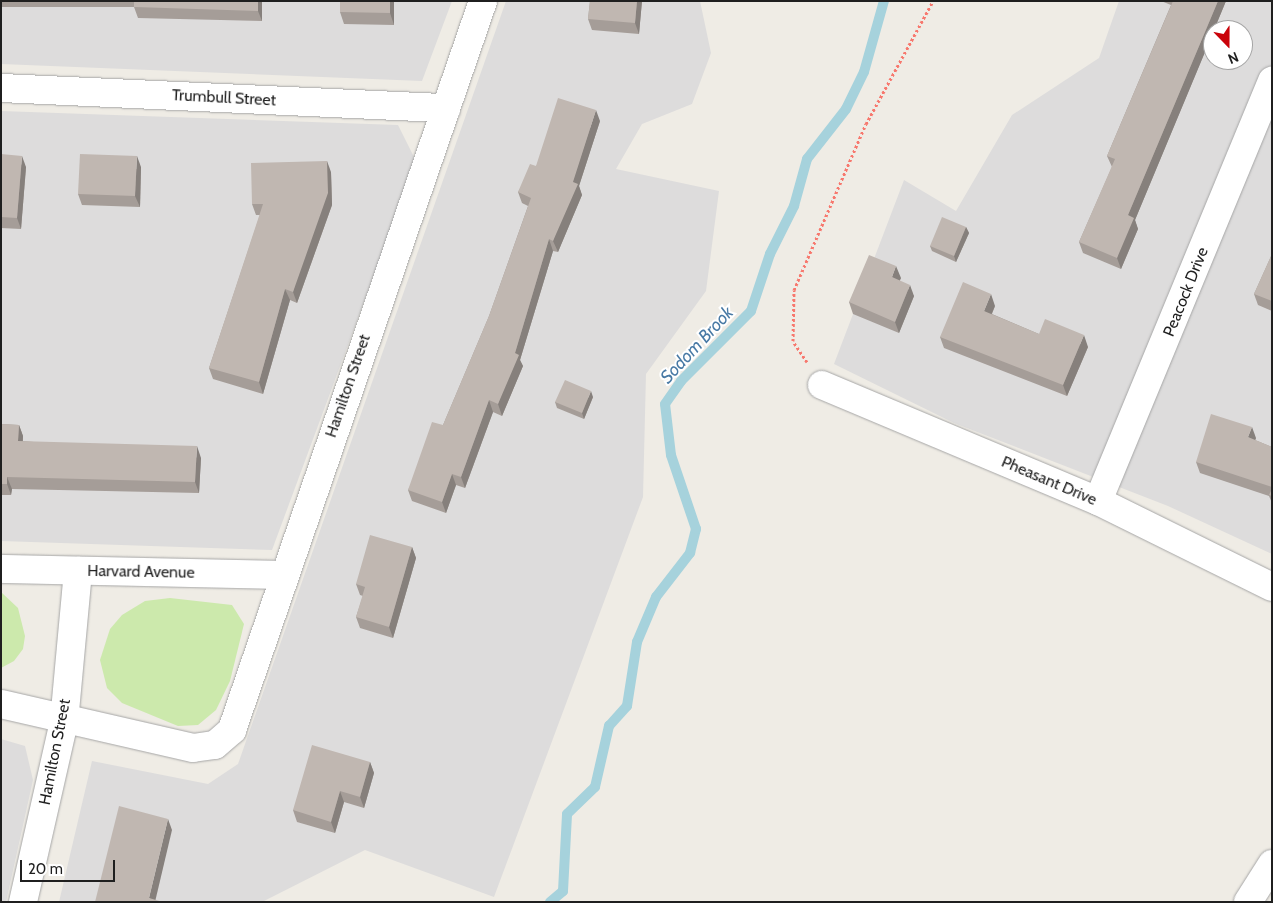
<!DOCTYPE html>
<html>
<head>
<meta charset="utf-8">
<style>
	body { margin:0 }
	#map { position:relative; width:1273px; height:903px; overflow:hidden; background:#efece5; font-family:Cabin,sans-serif }
	div>[style] { position:absolute }
	[style*='--x'] { left:calc(var(--x)*1px); top:calc(var(--y)*1px); width:calc(var(--w)*1px); rotate:calc(var(--a)*1deg) }
	.residential>* { inset:0; background:#dddcdc }
	.grass>* { inset:0; background:#cce9ac }
	.stream>* { height:10px; margin:-5px; padding:0 5px; transform-origin:5px; border-radius:5px; background:#a6d2dc }
	.path>* { height:3px; margin-top:-1.5px; transform-origin:0; background:repeating-linear-gradient(90deg,#f7786e 0 2.5px,transparent 0 5px) }
	.roads { filter:drop-shadow(0 0 1px #a6a6a6) drop-shadow(0 0 1px #a6a6a6) }
	.minor>* { height:28px; margin:-14px; padding:0 14px; transform-origin:14px; border-radius:14px; background:#fff }
	.wall>* { inset:0; background:#a59d98 }
	.shaded-wall>* { inset:0; background:#86807c }
	.building>* { inset:0; background:#c0b7b1 }
	span { translate:-50% -50%; white-space:nowrap; text-align:center; line-height:1.15; -webkit-text-stroke:4px #fff; paint-order:stroke }
	.street-label { font-size:16px; color:#1f1f1f }
	.water-label { font-size:18px; color:#497aa5; font-style:italic }
	.frame { position:absolute; inset:0; border:2px solid #1f1f1f; pointer-events:none }
	.north { position:absolute; left:1203px; top:20px; width:50px; height:50px; box-sizing:border-box; background:#fff; border:1px solid #a5a5a5; border-radius:50%; rotate:158deg; font-size:14px; font-weight:700; line-height:20px; text-align:center; color:#1f1f1f }
	.north::after { content:''; display:block; margin:auto; width:18px; height:22px; background:#ca030a; clip-path:polygon(50% 0,100% 100%,50% 72%,0 100%) }
	.scale { position:absolute; left:20px; top:860px; width:95px; height:22px; box-sizing:border-box; border:2px solid #1f1f1f; border-top:0; padding-left:6px; font-size:15px; line-height:18px; white-space:nowrap; color:#1f1f1f; -webkit-text-stroke:4px #fff; paint-order:stroke }
</style>
</head>
<body>
<div id="map">
	<div class="residential">
		<i style="clip-path:polygon(1px 1px,452px 1px,422px 81px,1px 64px)"></i>
		<i style="clip-path:polygon(506px 1px,700px 1px,711px 53px,692px 104px,642px 124px,616px 169px,719px 191px,706px 291px,646px 374px,643px 497px,494px 897px,365px 850px,262px 902px,59px 902px,92px 761px,208px 784px,238px 764px)"></i>
		<i style="clip-path:polygon(evenodd,1119px 1px,1272px 1px,1272px 554px,1168px 506px,954px 423px,834px 364px,904px 180px,956px 211px,1012px 115px,1099px 58px,1119px 1px,1213px 30px,1243px 30px,1243px 60px,1213px 60px,1213px 30px)"></i>
		<i style="clip-path:polygon(1px 111px,398px 125px,416px 161px,272px 550px,1px 541px)"></i>
		<i style="clip-path:polygon(1px 739px,25px 746px,33px 780px,6px 902px,1px 902px)"></i>
	</div>
	<div class="grass">
		<i style="clip-path:polygon(1px 592px,18px 608px,25px 636px,23px 649px,14px 661px,1px 668px)"></i>
		<i style="clip-path:polygon(170px 598px,232px 605px,244px 624px,230px 681px,216px 710px,198px 725px,178px 726px,122px 703px,107px 688px,100px 660px,110px 629px,122px 615px,145px 601px)"></i>
	</div>
	<div class="stream">
		<i style="--x:550;--y:902;--w:17;--a:-40"></i>
		<i style="--x:563;--y:891;--w:77;--a:-87"></i>
		<i style="--x:567;--y:814;--w:39;--a:-44"></i>
		<i style="--x:595;--y:787;--w:63;--a:-77.1"></i>
		<i style="--x:609;--y:726;--w:27;--a:-48"></i>
		<i style="--x:627;--y:706;--w:65;--a:-81.1"></i>
		<i style="--x:637;--y:642;--w:49;--a:-67.1"></i>
		<i style="--x:656;--y:597;--w:56;--a:-52.3"></i>
		<i style="--x:690;--y:553;--w:25;--a:-76"></i>
		<i style="--x:696;--y:529;--w:78;--a:-108.7"></i>
		<i style="--x:671;--y:455;--w:51;--a:-96.7"></i>
		<i style="--x:665;--y:404;--w:28;--a:-55"></i>
		<i style="--x:681;--y:381;--w:99;--a:-45"></i>
		<i style="--x:751;--y:311;--w:60;--a:-71.6"></i>
		<i style="--x:770;--y:254;--w:54;--a:-63.4"></i>
		<i style="--x:794;--y:206;--w:49;--a:-74.5"></i>
		<i style="--x:807;--y:159;--w:63;--a:-52"></i>
		<i style="--x:846;--y:109;--w:41;--a:-64.1"></i>
		<i style="--x:864;--y:72;--w:74;--a:-74.3"></i>
	</div>
	<div class="path">
		<i style="--x:807;--y:362;--w:25;--a:-124"></i>
		<i style="--x:793;--y:341;--w:51;--a:-88.9"></i>
		<i style="--x:794;--y:290;--w:181;--a:-66.6"></i>
		<i style="--x:866;--y:124;--w:140;--a:-61.4"></i>
	</div>
	<div class="roads">
		<div class="minor">
			<i style="--x:1;--y:88;--w:446;--a:2.6"></i>
			<i style="--x:822;--y:385;--w:299;--a:22.8"></i>
			<i style="--x:1098;--y:501;--w:194;--a:26.3"></i>
			<i style="--x:1098;--y:501;--w:455;--a:-67.5"></i>
			<i style="--x:1;--y:569;--w:280;--a:1.2"></i>
			<i style="--x:1;--y:704;--w:197;--a:12.9"></i>
			<i style="--x:193;--y:748;--w:22;--a:-8"></i>
			<i style="--x:215;--y:745;--w:23;--a:-41"></i>
			<i style="--x:232;--y:730;--w:771;--a:-71"></i>
			<i style="--x:23;--y:902;--w:185;--a:-77.2"></i>
			<i style="--x:64;--y:722;--w:152;--a:-84.7"></i>
			<i style="--x:1248;--y:902;--w:45;--a:-57.7"></i>
		</div>
	</div>
	<div class="wall">
		<i style="clip-path:polygon(1px 1px,262px 1px,262px 21px,138px 18px,134px 7px,1px 7px)"></i>
		<i style="clip-path:polygon(340px 1px,394px 1px,394px 25px,344px 24px,340px 12px)"></i>
		<i style="clip-path:polygon(590px 1px,642px 1px,639px 34px,592px 30px,588px 19px)"></i>
		<i style="clip-path:polygon(1161px 1px,1226px 1px,1135px 220px,1138px 229px,1121px 269px,1083px 253px,1079px 242px,1112px 167px,1107px 156px,1171px 5px)"></i>
		<i style="clip-path:polygon(600px 121px,579px 186px,582px 195px,558px 252px,553px 251px,520px 360px,523px 366px,502px 416px,493px 412px,465px 488px,456px 485px,446px 513px,412px 501px,408px 490px,443px 425px,489px 316px,528px 206px,522px 203px,518px 192px,536px 166px)"></i>
		<i style="clip-path:polygon(1px 154px,26px 167px,21px 229px,1px 228px)"></i>
		<i style="clip-path:polygon(141px 167px,140px 207px,82px 205px,78px 194px)"></i>
		<i style="clip-path:polygon(331px 172px,332px 205px,297px 303px,290px 300px,263px 394px,213px 379px,209px 368px,260px 215px,256px 215px,252px 204px)"></i>
		<i style="clip-path:polygon(966px 227px,969px 233px,956px 262px,932px 251px,930px 246px)"></i>
		<i style="clip-path:polygon(1272px 254px,1272px 311px,1258px 305px,1254px 294px)"></i>
		<i style="clip-path:polygon(901px 278px,899px 281px,914px 296px,899px 333px,853px 314px,849px 302px)"></i>
		<i style="clip-path:polygon(995px 306px,992px 314px,1039px 334px,1088px 347px,1067px 396px,944px 348px,940px 337px)"></i>
		<i style="clip-path:polygon(593px 397px,584px 419px,557px 408px,555px 402px)"></i>
		<i style="clip-path:polygon(1px 424px,19px 425px,23px 436px,23px 441px,201px 458px,199px 493px,12px 489px,11px 495px,1px 495px)"></i>
		<i style="clip-path:polygon(1256px 438px,1255px 440px,1272px 447px,1272px 503px,1269px 496px,1200px 473px,1196px 462px)"></i>
		<i style="clip-path:polygon(412px 547px,416px 558px,393px 638px,360px 628px,356px 617px,363px 596px,360px 595px,356px 584px)"></i>
		<i style="clip-path:polygon(370px 762px,374px 773px,364px 808px,344px 802px,335px 833px,297px 822px,293px 810px)"></i>
	</div>
	<div class="shaded-wall">
		<i style="clip-path:polygon(258px 1px,262px 1px,262px 21px,258px 11px)"></i>
		<i style="clip-path:polygon(390px 1px,394px 1px,394px 25px,390px 13px)"></i>
		<i style="clip-path:polygon(637px 1px,642px 1px,639px 34px,635px 23px)"></i>
		<i style="clip-path:polygon(1218px 1px,1226px 1px,1214px 30px,1213px 30px,1213px 33px,1135px 220px,1138px 229px,1121px 269px,1117px 258px,1128px 215px)"></i>
		<i style="clip-path:polygon(596px 110px,600px 121px,579px 186px,582px 195px,558px 252px,553px 241px)"></i>
		<i style="clip-path:polygon(22px 156px,26px 167px,21px 229px,17px 218px)"></i>
		<i style="clip-path:polygon(137px 156px,141px 167px,140px 207px,135px 196px)"></i>
		<i style="clip-path:polygon(327px 161px,331px 172px,332px 205px,297px 303px,293px 292px)"></i>
		<i style="clip-path:polygon(966px 227px,969px 233px,956px 262px,954px 256px)"></i>
		<i style="clip-path:polygon(549px 239px,553px 251px,520px 360px,523px 366px,502px 416px,498px 404px,515px 353px)"></i>
		<i style="clip-path:polygon(896px 266px,901px 278px,896px 289px,892px 277px)"></i>
		<i style="clip-path:polygon(910px 285px,914px 296px,899px 333px,895px 322px)"></i>
		<i style="clip-path:polygon(285px 289px,290px 300px,263px 394px,259px 382px)"></i>
		<i style="clip-path:polygon(991px 294px,995px 306px,988px 322px,984px 311px)"></i>
		<i style="clip-path:polygon(1084px 335px,1088px 347px,1067px 396px,1063px 385px)"></i>
		<i style="clip-path:polygon(591px 391px,593px 397px,584px 419px,582px 413px)"></i>
		<i style="clip-path:polygon(489px 400px,493px 412px,465px 488px,461px 477px)"></i>
		<i style="clip-path:polygon(19px 425px,23px 436px,22px 452px,18px 441px)"></i>
		<i style="clip-path:polygon(1252px 427px,1256px 438px,1252px 448px,1248px 437px)"></i>
		<i style="clip-path:polygon(197px 446px,201px 458px,199px 493px,195px 482px)"></i>
		<i style="clip-path:polygon(452px 474px,456px 485px,446px 513px,442px 502px)"></i>
		<i style="clip-path:polygon(7px 477px,12px 489px,11px 495px,7px 484px)"></i>
		<i style="clip-path:polygon(412px 547px,416px 558px,393px 638px,389px 627px)"></i>
		<i style="clip-path:polygon(370px 762px,374px 773px,364px 808px,360px 797px)"></i>
		<i style="clip-path:polygon(340px 791px,344px 802px,335px 833px,331px 822px)"></i>
		<i style="clip-path:polygon(168px 819px,172px 830px,155px 902px,149px 898px)"></i>
	</div>
	<div class="building">
		<i style="clip-path:polygon(134px 1px,258px 1px,258px 11px,134px 7px)"></i>
		<i style="clip-path:polygon(340px 1px,390px 1px,390px 13px,340px 12px)"></i>
		<i style="clip-path:polygon(590px 1px,637px 1px,635px 23px,588px 19px)"></i>
		<i style="clip-path:polygon(1173px 1px,1218px 1px,1128px 215px,1134px 218px,1117px 258px,1079px 242px,1115px 159px,1107px 156px)"></i>
		<i style="clip-path:polygon(558px 98px,596px 110px,573px 182px,578px 184px,553px 241px,549px 239px,515px 353px,519px 355px,498px 404px,489px 400px,461px 477px,452px 474px,442px 502px,408px 490px,432px 422px,443px 425px,489px 316px,531px 198px,518px 192px,530px 164px,536px 166px)"></i>
		<i style="clip-path:polygon(1px 154px,22px 156px,17px 218px,1px 217px)"></i>
		<i style="clip-path:polygon(80px 154px,137px 156px,135px 196px,78px 194px)"></i>
		<i style="clip-path:polygon(327px 161px,328px 193px,293px 292px,285px 289px,259px 382px,209px 368px,263px 204px,252px 204px,251px 163px)"></i>
		<i style="clip-path:polygon(942px 217px,966px 227px,954px 256px,930px 246px)"></i>
		<i style="clip-path:polygon(1272px 254px,1272px 301px,1254px 294px)"></i>
		<i style="clip-path:polygon(869px 255px,896px 266px,892px 277px,910px 285px,895px 322px,849px 302px)"></i>
		<i style="clip-path:polygon(963px 282px,991px 294px,984px 311px,1039px 334px,1045px 319px,1084px 335px,1063px 385px,940px 337px)"></i>
		<i style="clip-path:polygon(565px 380px,591px 391px,582px 413px,555px 402px)"></i>
		<i style="clip-path:polygon(1211px 414px,1252px 427px,1248px 437px,1272px 447px,1272px 487px,1196px 462px)"></i>
		<i style="clip-path:polygon(1px 424px,19px 425px,18px 441px,197px 446px,195px 482px,7px 477px,7px 484px,1px 484px)"></i>
		<i style="clip-path:polygon(1272px 489px,1272px 496px,1269px 495px)"></i>
		<i style="clip-path:polygon(370px 535px,412px 547px,389px 627px,356px 617px,365px 587px,356px 584px)"></i>
		<i style="clip-path:polygon(312px 745px,370px 762px,360px 797px,340px 791px,331px 822px,293px 810px)"></i>
		<i style="clip-path:polygon(119px 806px,168px 819px,149px 898px,163px 902px,95px 902px)"></i>
	</div>
	<div class="street-label">
		<span style="left:224px;top:98px;rotate:3deg">Trumbull Street</span>
		<span style="left:1186px;top:292px;rotate:-68deg">Peacock Drive</span>
		<span style="left:348px;top:386px;rotate:-71deg">Hamilton Street</span>
		<span style="left:1049px;top:481px;rotate:23deg">Pheasant Drive</span>
		<span style="left:141px;top:572px;rotate:1deg">Harvard Avenue</span>
		<span style="left:55px;top:752px;rotate:-79deg">Hamilton Street</span>
	</div>
	<div class="water-label">
		<span style="left:697px;top:345px;rotate:-47deg">Sodom Brook</span>
	</div>
	<div class="frame"></div>
	<div class="north">N</div>
	<div class="scale">20 m</div>
</div>
</body>
</html>
